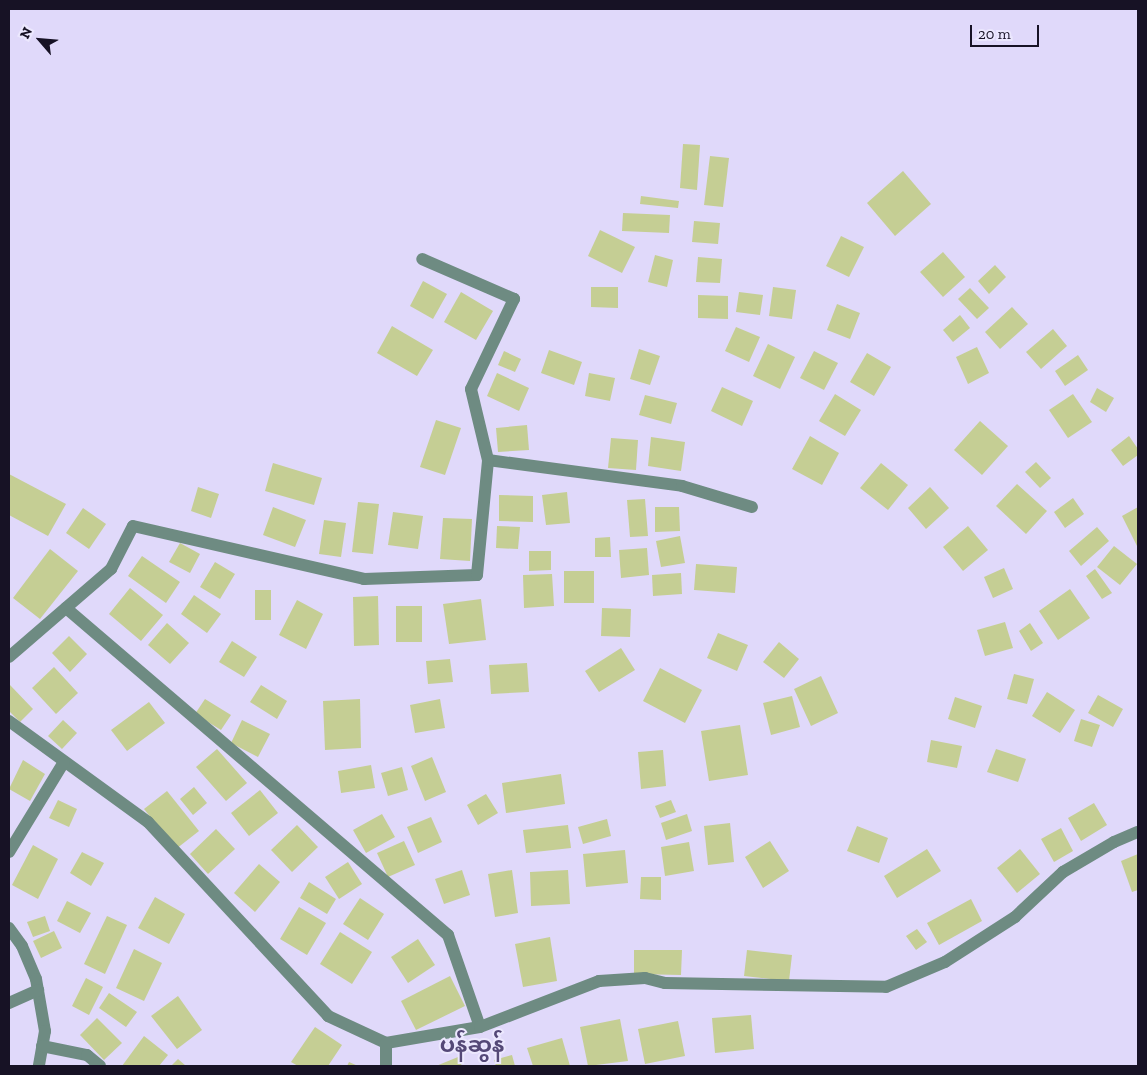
<!DOCTYPE html>
<html>
<head>
<meta charset="utf-8">
<style>
	body { margin:0 }
	#map { position:relative; width:1147px; height:1075px; overflow:hidden; background:#e0d9fa; font-family:"Zilla Slab","Noto Sans Myanmar",serif }
	div>[style] { position:absolute }
	[style*='--x'] { left:calc(var(--x)*1px); top:calc(var(--y)*1px); width:calc(var(--w)*1px); rotate:calc(var(--a)*1deg) }
	.building>* { inset:0; background:#c5ce94 }
	.minor>* { height:12px; margin:-6px; padding:0 6px; transform-origin:6px; border-radius:6px; background:#6e8b82 }
	span { translate:-50% -50%; white-space:nowrap; text-align:center; line-height:1.15; -webkit-text-stroke:4px #ece8fe; paint-order:stroke }
	.quarter-label { font-size:22px; color:#544877; font-weight:700 }
	.frame { position:absolute; inset:0; border:10px solid #171225; pointer-events:none }
	.north { position:absolute; left:15px; top:15px; width:50px; height:50px; -webkit-text-stroke:4px #ece8fe; paint-order:stroke; rotate:297deg; font-size:14px; font-weight:700; line-height:20px; text-align:center; color:#171225 }
	.north::after { content:''; display:block; margin:auto; width:18px; height:22px; background:#171225; clip-path:polygon(50% 0,100% 100%,50% 72%,0 100%) }
	.scale { position:absolute; left:970px; top:25px; width:69px; height:22px; box-sizing:border-box; border:2px solid #171225; border-top:0; padding-left:6px; font-size:15px; line-height:18px; white-space:nowrap; color:#171225; -webkit-text-stroke:4px #ece8fe; paint-order:stroke }
</style>
</head>
<body>
<div id="map">
	<div class="building">
		<i style="clip-path:polygon(683px 144px,700px 145px,697px 190px,680px 188px)"></i>
		<i style="clip-path:polygon(710px 156px,729px 158px,723px 207px,704px 205px)"></i>
		<i style="clip-path:polygon(903px 171px,931px 204px,895px 236px,867px 203px)"></i>
		<i style="clip-path:polygon(641px 196px,679px 201px,678px 208px,640px 204px)"></i>
		<i style="clip-path:polygon(623px 213px,670px 215px,669px 233px,622px 231px)"></i>
		<i style="clip-path:polygon(694px 221px,720px 223px,718px 244px,692px 242px)"></i>
		<i style="clip-path:polygon(600px 230px,635px 247px,622px 273px,588px 256px)"></i>
		<i style="clip-path:polygon(841px 236px,864px 247px,849px 277px,826px 266px)"></i>
		<i style="clip-path:polygon(943px 252px,965px 277px,943px 297px,920px 272px)"></i>
		<i style="clip-path:polygon(655px 255px,673px 260px,667px 287px,648px 282px)"></i>
		<i style="clip-path:polygon(698px 257px,722px 259px,720px 283px,696px 282px)"></i>
		<i style="clip-path:polygon(995px 265px,1006px 277px,989px 294px,978px 281px)"></i>
		<i style="clip-path:polygon(423px 281px,447px 294px,433px 319px,410px 306px)"></i>
		<i style="clip-path:polygon(591px 287px,618px 287px,618px 308px,591px 307px)"></i>
		<i style="clip-path:polygon(773px 287px,796px 290px,792px 319px,769px 316px)"></i>
		<i style="clip-path:polygon(970px 288px,989px 308px,977px 319px,958px 299px)"></i>
		<i style="clip-path:polygon(461px 292px,493px 311px,476px 340px,444px 322px)"></i>
		<i style="clip-path:polygon(739px 292px,763px 295px,760px 315px,736px 312px)"></i>
		<i style="clip-path:polygon(698px 295px,728px 296px,728px 319px,698px 318px)"></i>
		<i style="clip-path:polygon(837px 304px,860px 313px,850px 339px,827px 330px)"></i>
		<i style="clip-path:polygon(1012px 307px,1028px 324px,1000px 349px,985px 332px)"></i>
		<i style="clip-path:polygon(960px 315px,970px 328px,953px 342px,943px 330px)"></i>
		<i style="clip-path:polygon(392px 326px,433px 350px,417px 376px,377px 353px)"></i>
		<i style="clip-path:polygon(736px 327px,760px 337px,749px 362px,725px 351px)"></i>
		<i style="clip-path:polygon(1053px 329px,1067px 346px,1041px 369px,1026px 352px)"></i>
		<i style="clip-path:polygon(768px 344px,795px 357px,780px 389px,753px 376px)"></i>
		<i style="clip-path:polygon(977px 347px,989px 373px,968px 384px,956px 357px)"></i>
		<i style="clip-path:polygon(639px 349px,660px 356px,650px 385px,630px 379px)"></i>
		<i style="clip-path:polygon(549px 350px,582px 362px,574px 385px,541px 373px)"></i>
		<i style="clip-path:polygon(504px 351px,521px 359px,515px 372px,498px 365px)"></i>
		<i style="clip-path:polygon(814px 351px,838px 363px,824px 390px,800px 378px)"></i>
		<i style="clip-path:polygon(867px 353px,891px 367px,874px 396px,850px 382px)"></i>
		<i style="clip-path:polygon(1078px 355px,1088px 370px,1065px 386px,1055px 371px)"></i>
		<i style="clip-path:polygon(497px 373px,529px 388px,519px 411px,487px 396px)"></i>
		<i style="clip-path:polygon(589px 373px,615px 378px,610px 401px,585px 396px)"></i>
		<i style="clip-path:polygon(722px 387px,753px 401px,742px 426px,711px 411px)"></i>
		<i style="clip-path:polygon(1097px 388px,1114px 398px,1106px 412px,1090px 402px)"></i>
		<i style="clip-path:polygon(835px 394px,861px 410px,845px 436px,819px 421px)"></i>
		<i style="clip-path:polygon(1073px 394px,1092px 422px,1068px 438px,1049px 410px)"></i>
		<i style="clip-path:polygon(645px 395px,677px 403px,671px 424px,639px 415px)"></i>
		<i style="clip-path:polygon(436px 420px,461px 428px,445px 475px,420px 467px)"></i>
		<i style="clip-path:polygon(980px 421px,1008px 446px,982px 475px,954px 450px)"></i>
		<i style="clip-path:polygon(527px 425px,529px 450px,498px 452px,496px 428px)"></i>
		<i style="clip-path:polygon(810px 436px,839px 453px,822px 485px,792px 469px)"></i>
		<i style="clip-path:polygon(1129px 436px,1138px 449px,1138px 455px,1123px 466px,1111px 450px)"></i>
		<i style="clip-path:polygon(651px 437px,685px 442px,681px 471px,648px 466px)"></i>
		<i style="clip-path:polygon(611px 438px,638px 440px,636px 470px,608px 468px)"></i>
		<i style="clip-path:polygon(1036px 462px,1051px 478px,1040px 488px,1025px 472px)"></i>
		<i style="clip-path:polygon(273px 463px,322px 478px,314px 505px,265px 491px)"></i>
		<i style="clip-path:polygon(881px 463px,908px 485px,888px 510px,860px 488px)"></i>
		<i style="clip-path:polygon(9px 474px,66px 504px,48px 536px,9px 515px)"></i>
		<i style="clip-path:polygon(1017px 484px,1047px 511px,1026px 534px,996px 506px)"></i>
		<i style="clip-path:polygon(198px 487px,219px 494px,211px 518px,191px 511px)"></i>
		<i style="clip-path:polygon(930px 487px,949px 508px,926px 529px,908px 508px)"></i>
		<i style="clip-path:polygon(567px 492px,570px 523px,546px 525px,542px 495px)"></i>
		<i style="clip-path:polygon(499px 495px,533px 496px,533px 522px,499px 521px)"></i>
		<i style="clip-path:polygon(1073px 498px,1084px 514px,1065px 528px,1054px 512px)"></i>
		<i style="clip-path:polygon(645px 499px,648px 536px,630px 537px,627px 500px)"></i>
		<i style="clip-path:polygon(358px 502px,379px 504px,373px 554px,352px 552px)"></i>
		<i style="clip-path:polygon(273px 507px,306px 520px,295px 547px,263px 535px)"></i>
		<i style="clip-path:polygon(655px 507px,679px 507px,680px 531px,655px 532px)"></i>
		<i style="clip-path:polygon(1138px 507px,1138px 548px,1122px 516px)"></i>
		<i style="clip-path:polygon(83px 508px,106px 524px,89px 549px,66px 533px)"></i>
		<i style="clip-path:polygon(393px 512px,423px 516px,418px 549px,388px 545px)"></i>
		<i style="clip-path:polygon(443px 518px,472px 519px,470px 561px,440px 559px)"></i>
		<i style="clip-path:polygon(324px 520px,346px 523px,341px 557px,319px 554px)"></i>
		<i style="clip-path:polygon(497px 526px,520px 527px,518px 549px,496px 548px)"></i>
		<i style="clip-path:polygon(968px 526px,988px 550px,963px 571px,943px 547px)"></i>
		<i style="clip-path:polygon(1097px 527px,1109px 541px,1081px 566px,1069px 551px)"></i>
		<i style="clip-path:polygon(680px 536px,685px 563px,661px 567px,656px 541px)"></i>
		<i style="clip-path:polygon(610px 537px,611px 557px,595px 557px,595px 538px)"></i>
		<i style="clip-path:polygon(180px 543px,200px 554px,190px 573px,169px 562px)"></i>
		<i style="clip-path:polygon(1114px 546px,1137px 564px,1120px 585px,1097px 567px)"></i>
		<i style="clip-path:polygon(647px 548px,649px 575px,621px 578px,619px 550px)"></i>
		<i style="clip-path:polygon(50px 549px,78px 571px,40px 619px,13px 598px)"></i>
		<i style="clip-path:polygon(529px 551px,551px 551px,551px 570px,529px 571px)"></i>
		<i style="clip-path:polygon(142px 556px,180px 582px,166px 603px,128px 576px)"></i>
		<i style="clip-path:polygon(215px 562px,235px 574px,220px 599px,200px 587px)"></i>
		<i style="clip-path:polygon(696px 564px,737px 567px,735px 593px,694px 590px)"></i>
		<i style="clip-path:polygon(1004px 568px,1013px 589px,993px 598px,984px 577px)"></i>
		<i style="clip-path:polygon(1095px 569px,1112px 593px,1102px 599px,1086px 576px)"></i>
		<i style="clip-path:polygon(564px 571px,594px 571px,594px 603px,564px 603px)"></i>
		<i style="clip-path:polygon(681px 573px,682px 594px,653px 596px,652px 575px)"></i>
		<i style="clip-path:polygon(552px 574px,554px 606px,524px 608px,523px 575px)"></i>
		<i style="clip-path:polygon(130px 588px,163px 615px,141px 641px,109px 614px)"></i>
		<i style="clip-path:polygon(1070px 589px,1090px 618px,1058px 640px,1039px 611px)"></i>
		<i style="clip-path:polygon(255px 590px,271px 590px,271px 620px,255px 620px)"></i>
		<i style="clip-path:polygon(194px 595px,221px 614px,207px 633px,181px 614px)"></i>
		<i style="clip-path:polygon(378px 596px,379px 645px,354px 646px,353px 597px)"></i>
		<i style="clip-path:polygon(481px 599px,486px 640px,449px 644px,443px 604px)"></i>
		<i style="clip-path:polygon(297px 600px,323px 614px,306px 649px,279px 635px)"></i>
		<i style="clip-path:polygon(396px 606px,422px 606px,422px 642px,396px 642px)"></i>
		<i style="clip-path:polygon(602px 608px,631px 609px,630px 637px,601px 636px)"></i>
		<i style="clip-path:polygon(1005px 622px,1013px 648px,985px 656px,977px 630px)"></i>
		<i style="clip-path:polygon(167px 623px,189px 643px,170px 664px,148px 645px)"></i>
		<i style="clip-path:polygon(1030px 623px,1043px 643px,1031px 651px,1019px 631px)"></i>
		<i style="clip-path:polygon(718px 633px,748px 645px,737px 671px,707px 658px)"></i>
		<i style="clip-path:polygon(69px 636px,87px 654px,70px 672px,52px 653px)"></i>
		<i style="clip-path:polygon(232px 641px,257px 657px,244px 677px,219px 662px)"></i>
		<i style="clip-path:polygon(779px 642px,799px 659px,784px 678px,763px 662px)"></i>
		<i style="clip-path:polygon(621px 648px,635px 670px,599px 692px,585px 671px)"></i>
		<i style="clip-path:polygon(450px 659px,453px 682px,428px 684px,426px 661px)"></i>
		<i style="clip-path:polygon(527px 663px,529px 692px,491px 694px,489px 665px)"></i>
		<i style="clip-path:polygon(54px 667px,78px 693px,56px 714px,32px 688px)"></i>
		<i style="clip-path:polygon(660px 668px,702px 690px,685px 723px,643px 701px)"></i>
		<i style="clip-path:polygon(1014px 674px,1034px 679px,1027px 704px,1007px 699px)"></i>
		<i style="clip-path:polygon(821px 676px,838px 713px,811px 726px,794px 689px)"></i>
		<i style="clip-path:polygon(10px 685px,33px 709px,20px 722px,9px 711px)"></i>
		<i style="clip-path:polygon(261px 685px,287px 701px,277px 719px,250px 702px)"></i>
		<i style="clip-path:polygon(1047px 692px,1075px 710px,1060px 733px,1032px 716px)"></i>
		<i style="clip-path:polygon(1098px 695px,1123px 709px,1113px 727px,1088px 713px)"></i>
		<i style="clip-path:polygon(792px 696px,800px 727px,771px 735px,763px 703px)"></i>
		<i style="clip-path:polygon(955px 697px,982px 706px,975px 728px,948px 719px)"></i>
		<i style="clip-path:polygon(205px 699px,231px 715px,221px 730px,195px 714px)"></i>
		<i style="clip-path:polygon(360px 699px,361px 748px,325px 750px,323px 701px)"></i>
		<i style="clip-path:polygon(440px 699px,445px 728px,415px 733px,410px 705px)"></i>
		<i style="clip-path:polygon(149px 702px,165px 723px,127px 751px,111px 730px)"></i>
		<i style="clip-path:polygon(1081px 719px,1100px 725px,1092px 747px,1074px 741px)"></i>
		<i style="clip-path:polygon(63px 720px,77px 733px,62px 749px,48px 736px)"></i>
		<i style="clip-path:polygon(242px 720px,270px 734px,258px 757px,231px 743px)"></i>
		<i style="clip-path:polygon(740px 725px,748px 775px,709px 781px,701px 731px)"></i>
		<i style="clip-path:polygon(931px 740px,962px 746px,957px 768px,927px 762px)"></i>
		<i style="clip-path:polygon(217px 749px,247px 783px,226px 801px,196px 767px)"></i>
		<i style="clip-path:polygon(996px 749px,1026px 759px,1018px 782px,987px 772px)"></i>
		<i style="clip-path:polygon(663px 750px,666px 786px,641px 789px,638px 752px)"></i>
		<i style="clip-path:polygon(432px 757px,446px 792px,425px 801px,411px 766px)"></i>
		<i style="clip-path:polygon(23px 760px,45px 774px,30px 801px,9px 789px)"></i>
		<i style="clip-path:polygon(371px 765px,375px 788px,341px 793px,338px 771px)"></i>
		<i style="clip-path:polygon(402px 767px,408px 790px,388px 796px,381px 773px)"></i>
		<i style="clip-path:polygon(561px 774px,565px 804px,506px 813px,502px 783px)"></i>
		<i style="clip-path:polygon(194px 787px,207px 803px,193px 815px,180px 799px)"></i>
		<i style="clip-path:polygon(260px 790px,278px 813px,249px 836px,231px 813px)"></i>
		<i style="clip-path:polygon(167px 791px,199px 831px,176px 849px,144px 809px)"></i>
		<i style="clip-path:polygon(486px 794px,498px 813px,478px 825px,467px 805px)"></i>
		<i style="clip-path:polygon(58px 800px,77px 809px,69px 827px,49px 818px)"></i>
		<i style="clip-path:polygon(671px 800px,676px 812px,660px 818px,655px 806px)"></i>
		<i style="clip-path:polygon(1094px 803px,1107px 825px,1081px 841px,1068px 818px)"></i>
		<i style="clip-path:polygon(382px 814px,395px 837px,366px 853px,353px 830px)"></i>
		<i style="clip-path:polygon(687px 814px,692px 831px,666px 840px,661px 823px)"></i>
		<i style="clip-path:polygon(431px 817px,442px 842px,418px 853px,407px 827px)"></i>
		<i style="clip-path:polygon(607px 819px,611px 836px,583px 844px,578px 827px)"></i>
		<i style="clip-path:polygon(730px 823px,734px 862px,708px 865px,704px 826px)"></i>
		<i style="clip-path:polygon(297px 825px,318px 847px,292px 872px,271px 850px)"></i>
		<i style="clip-path:polygon(568px 825px,571px 848px,526px 853px,523px 830px)"></i>
		<i style="clip-path:polygon(857px 826px,888px 838px,879px 863px,847px 851px)"></i>
		<i style="clip-path:polygon(1061px 828px,1073px 851px,1054px 862px,1041px 839px)"></i>
		<i style="clip-path:polygon(216px 829px,235px 849px,208px 874px,190px 854px)"></i>
		<i style="clip-path:polygon(404px 841px,415px 865px,388px 877px,377px 853px)"></i>
		<i style="clip-path:polygon(770px 841px,789px 871px,763px 888px,745px 857px)"></i>
		<i style="clip-path:polygon(689px 842px,694px 871px,665px 876px,661px 847px)"></i>
		<i style="clip-path:polygon(33px 845px,58px 859px,38px 899px,12px 885px)"></i>
		<i style="clip-path:polygon(927px 849px,941px 871px,897px 898px,884px 876px)"></i>
		<i style="clip-path:polygon(1020px 849px,1040px 874px,1017px 893px,997px 868px)"></i>
		<i style="clip-path:polygon(625px 850px,628px 883px,586px 887px,583px 854px)"></i>
		<i style="clip-path:polygon(82px 852px,104px 863px,91px 886px,70px 873px)"></i>
		<i style="clip-path:polygon(1138px 854px,1138px 890px,1132px 892px,1121px 861px)"></i>
		<i style="clip-path:polygon(348px 862px,362px 884px,339px 899px,325px 877px)"></i>
		<i style="clip-path:polygon(259px 864px,280px 882px,255px 912px,234px 893px)"></i>
		<i style="clip-path:polygon(462px 870px,470px 895px,444px 904px,435px 879px)"></i>
		<i style="clip-path:polygon(512px 870px,518px 913px,495px 917px,488px 874px)"></i>
		<i style="clip-path:polygon(568px 870px,570px 904px,531px 906px,530px 872px)"></i>
		<i style="clip-path:polygon(641px 877px,661px 877px,661px 900px,640px 899px)"></i>
		<i style="clip-path:polygon(309px 882px,336px 899px,327px 914px,300px 898px)"></i>
		<i style="clip-path:polygon(155px 897px,185px 914px,169px 944px,138px 928px)"></i>
		<i style="clip-path:polygon(360px 898px,384px 914px,368px 940px,343px 924px)"></i>
		<i style="clip-path:polygon(971px 899px,982px 921px,939px 945px,927px 923px)"></i>
		<i style="clip-path:polygon(67px 901px,91px 913px,80px 933px,57px 921px)"></i>
		<i style="clip-path:polygon(299px 907px,326px 923px,307px 955px,280px 939px)"></i>
		<i style="clip-path:polygon(45px 916px,50px 931px,33px 937px,27px 922px)"></i>
		<i style="clip-path:polygon(107px 916px,127px 925px,105px 974px,84px 964px)"></i>
		<i style="clip-path:polygon(917px 929px,927px 942px,916px 950px,906px 936px)"></i>
		<i style="clip-path:polygon(54px 931px,62px 948px,41px 958px,33px 941px)"></i>
		<i style="clip-path:polygon(340px 932px,372px 952px,352px 984px,320px 964px)"></i>
		<i style="clip-path:polygon(550px 937px,557px 981px,523px 987px,515px 944px)"></i>
		<i style="clip-path:polygon(418px 939px,435px 965px,408px 983px,391px 957px)"></i>
		<i style="clip-path:polygon(134px 949px,162px 963px,144px 1001px,116px 988px)"></i>
		<i style="clip-path:polygon(634px 950px,682px 950px,681px 975px,634px 974px)"></i>
		<i style="clip-path:polygon(747px 950px,792px 955px,789px 981px,744px 976px)"></i>
		<i style="clip-path:polygon(450px 976px,465px 1006px,416px 1030px,401px 1001px)"></i>
		<i style="clip-path:polygon(86px 978px,103px 987px,89px 1015px,72px 1006px)"></i>
		<i style="clip-path:polygon(109px 993px,137px 1012px,126px 1027px,99px 1008px)"></i>
		<i style="clip-path:polygon(178px 996px,202px 1030px,177px 1049px,151px 1016px)"></i>
		<i style="clip-path:polygon(751px 1015px,754px 1049px,715px 1053px,712px 1018px)"></i>
		<i style="clip-path:polygon(97px 1018px,122px 1043px,104px 1060px,80px 1035px)"></i>
		<i style="clip-path:polygon(620px 1019px,628px 1061px,588px 1066px,580px 1027px)"></i>
		<i style="clip-path:polygon(678px 1021px,685px 1056px,645px 1064px,638px 1029px)"></i>
		<i style="clip-path:polygon(315px 1027px,342px 1045px,328px 1066px,298px 1066px,291px 1062px)"></i>
		<i style="clip-path:polygon(144px 1036px,168px 1055px,159px 1066px,122px 1066px)"></i>
		<i style="clip-path:polygon(562px 1038px,570px 1066px,533px 1066px,527px 1048px)"></i>
		<i style="clip-path:polygon(512px 1055px,515px 1066px,496px 1066px,494px 1060px)"></i>
		<i style="clip-path:polygon(458px 1057px,462px 1066px,436px 1066px)"></i>
		<i style="clip-path:polygon(178px 1059px,186px 1066px,171px 1066px)"></i>
		<i style="clip-path:polygon(349px 1062px,358px 1066px,347px 1066px)"></i>
	</div>
	<div class="minor">
		<i style="--x:488;--y:460;--w:196;--a:7.6"></i>
		<i style="--x:682;--y:486;--w:73;--a:16.7"></i>
		<i style="--x:66;--y:608;--w:503;--a:40.56"></i>
		<i style="--x:448;--y:935;--w:97;--a:70.8"></i>
		<i style="--x:9;--y:657;--w:135;--a:-40.8"></i>
		<i style="--x:111;--y:569;--w:48;--a:-62.9"></i>
		<i style="--x:133;--y:526;--w:237;--a:12.9"></i>
		<i style="--x:364;--y:579;--w:113;--a:-2"></i>
		<i style="--x:477;--y:575;--w:116;--a:-84.5"></i>
		<i style="--x:488;--y:460;--w:73;--a:-103.5"></i>
		<i style="--x:471;--y:389;--w:100;--a:-64.5"></i>
		<i style="--x:514;--y:299;--w:100;--a:-156.5"></i>
		<i style="--x:9;--y:721;--w:172;--a:36"></i>
		<i style="--x:148;--y:822;--w:265;--a:47.1"></i>
		<i style="--x:328;--y:1016;--w:64;--a:25"></i>
		<i style="--x:386;--y:1043;--w:95;--a:-9.7"></i>
		<i style="--x:480;--y:1027;--w:128;--a:-21.1"></i>
		<i style="--x:599;--y:981;--w:46;--a:-3.7"></i>
		<i style="--x:645;--y:978;--w:21;--a:14"></i>
		<i style="--x:665;--y:983;--w:221;--a:1"></i>
		<i style="--x:886;--y:987;--w:64;--a:-23"></i>
		<i style="--x:945;--y:962;--w:83;--a:-32.7"></i>
		<i style="--x:1015;--y:917;--w:66;--a:-43.2"></i>
		<i style="--x:1063;--y:872;--w:59;--a:-30.5"></i>
		<i style="--x:1114;--y:842;--w:26;--a:-23"></i>
		<i style="--x:9;--y:852;--w:105;--a:-58.6"></i>
		<i style="--x:9;--y:928;--w:22;--a:54"></i>
		<i style="--x:22;--y:946;--w:36;--a:67"></i>
		<i style="--x:36;--y:979;--w:53;--a:80.2"></i>
		<i style="--x:45;--y:1031;--w:36;--a:100"></i>
		<i style="--x:9;--y:1003;--w:32;--a:-24"></i>
		<i style="--x:42;--y:1046;--w:46;--a:11.3"></i>
		<i style="--x:87;--y:1055;--w:17;--a:40"></i>
		<i style="--x:386;--y:1066;--w:23;--a:-90"></i>
	</div>
	<div class="quarter-label">
		<span style="left:472px;top:1045px">ပန်ဆွန်</span>
	</div>
	<div class="frame"></div>
	<div class="north">N</div>
	<div class="scale">20 m</div>
</div>
</body>
</html>
